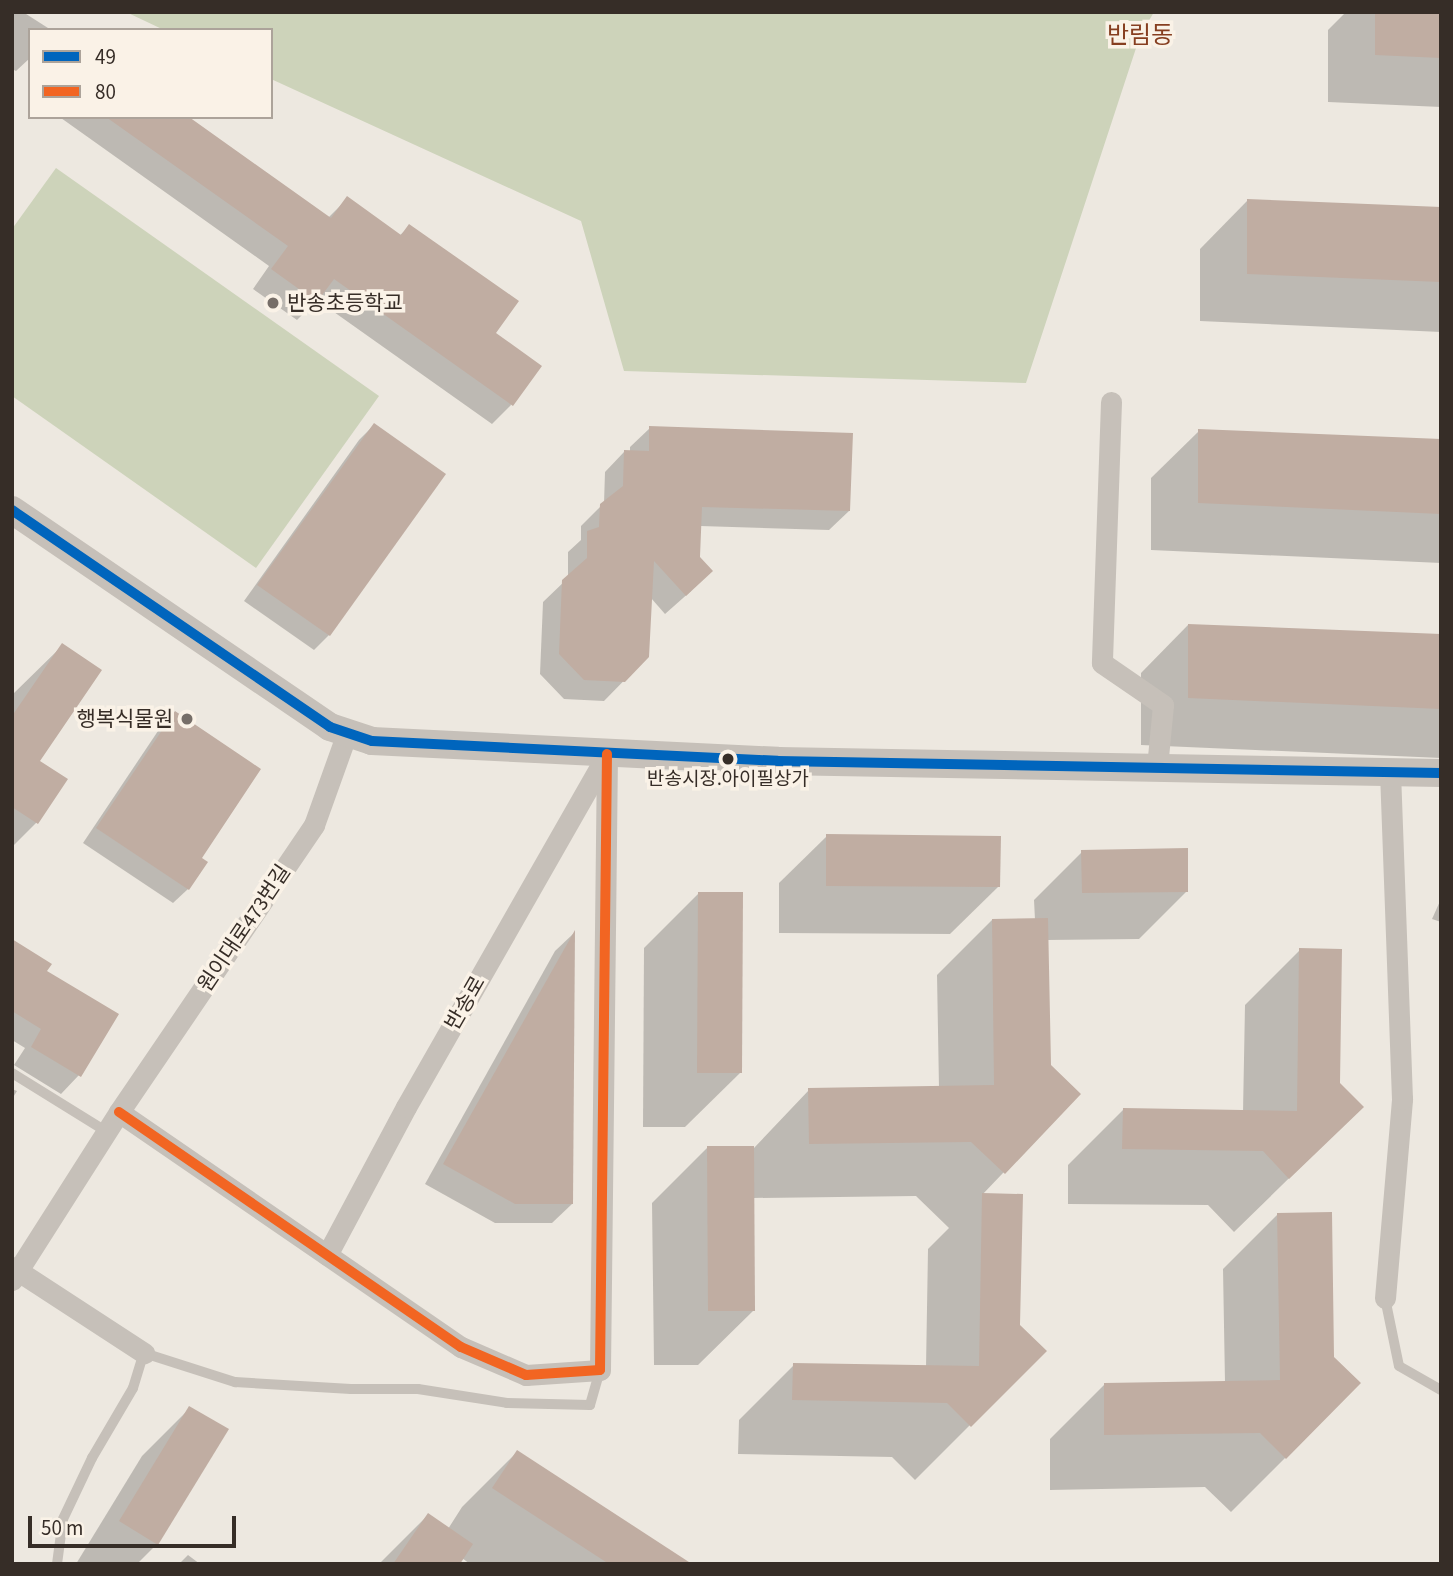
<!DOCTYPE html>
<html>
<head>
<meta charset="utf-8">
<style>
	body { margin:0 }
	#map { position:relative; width:1453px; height:1576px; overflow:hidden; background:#ede8e0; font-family:"Source Sans 3","Noto Sans KR",sans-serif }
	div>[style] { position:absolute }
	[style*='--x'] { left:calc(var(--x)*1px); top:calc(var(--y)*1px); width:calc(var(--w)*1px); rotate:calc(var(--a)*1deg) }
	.green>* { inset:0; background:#cdd3ba }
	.shadow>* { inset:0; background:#0003 }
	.building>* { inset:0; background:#c0ada2 }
	.service>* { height:10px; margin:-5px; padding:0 5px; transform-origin:5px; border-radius:5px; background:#c6c0b9 }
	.minor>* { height:21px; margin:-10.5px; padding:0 10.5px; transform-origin:10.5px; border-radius:10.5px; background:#c6c0b9 }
	.tertiary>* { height:28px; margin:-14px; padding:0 14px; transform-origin:14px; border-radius:14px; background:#c6c0b9 }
	.bus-1>* { height:10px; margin:-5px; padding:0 5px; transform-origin:5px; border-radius:5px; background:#0065bd }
	.bus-2>* { height:10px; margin:-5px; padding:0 5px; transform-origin:5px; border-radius:5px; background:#f26522 }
	.dots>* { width:19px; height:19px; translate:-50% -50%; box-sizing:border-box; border:4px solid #faf2e7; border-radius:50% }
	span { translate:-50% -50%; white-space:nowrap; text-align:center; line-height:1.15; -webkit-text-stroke:7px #faf2e7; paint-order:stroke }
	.bus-label { font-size:19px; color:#362d27 }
	.poi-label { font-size:21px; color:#362d27 }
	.left { translate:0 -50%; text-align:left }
	.right { translate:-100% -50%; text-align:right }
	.street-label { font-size:21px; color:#362d27 }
	.quarter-label { font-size:24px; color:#863e20 }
	.frame { position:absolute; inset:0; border:14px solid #362d27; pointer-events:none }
	.legend { position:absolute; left:28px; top:28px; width:245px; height:91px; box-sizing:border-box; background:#faf2e7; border:2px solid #aca39a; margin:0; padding:9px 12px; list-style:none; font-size:21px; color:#362d27 }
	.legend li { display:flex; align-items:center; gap:14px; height:35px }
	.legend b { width:35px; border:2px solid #aca39a }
	.scale { position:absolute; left:28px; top:1516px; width:208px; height:32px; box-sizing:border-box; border:4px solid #362d27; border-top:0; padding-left:9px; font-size:21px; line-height:24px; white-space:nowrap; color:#362d27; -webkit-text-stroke:5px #faf2e7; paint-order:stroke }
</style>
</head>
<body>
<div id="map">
	<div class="green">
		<i style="clip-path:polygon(126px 12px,1154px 12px,1140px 36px,1026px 383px,624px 371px,581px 221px,271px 79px,271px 30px,164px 30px)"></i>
		<i style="clip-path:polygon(56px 168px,379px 396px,256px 568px,12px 396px,12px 229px)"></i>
	</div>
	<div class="shadow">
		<i style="clip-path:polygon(12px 12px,23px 12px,48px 28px,30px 30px,30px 58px,16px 71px,12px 69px)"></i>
		<i style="clip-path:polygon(1346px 12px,1441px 12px,1441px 107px,1328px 102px,1328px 30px)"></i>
		<i style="clip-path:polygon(186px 117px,328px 218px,347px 199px,399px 236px,409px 227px,493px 334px,511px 405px,492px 424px,317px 300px,297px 320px,253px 289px,269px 266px,61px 118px)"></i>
		<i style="clip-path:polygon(1247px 201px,1441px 209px,1441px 332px,1200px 321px,1200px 249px)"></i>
		<i style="clip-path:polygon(374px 425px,444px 474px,329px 635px,314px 650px,244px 601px,359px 440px)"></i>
		<i style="clip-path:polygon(650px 428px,849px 511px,829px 530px,700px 526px,691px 591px,665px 614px,651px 598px,648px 656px,604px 701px,564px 699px,540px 674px,543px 602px,568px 578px,568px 552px,581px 540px,581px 526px,604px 503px,605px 472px,624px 452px,630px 452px,630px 447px)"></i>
		<i style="clip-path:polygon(1199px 431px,1441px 441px,1441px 563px,1151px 550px,1151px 478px)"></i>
		<i style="clip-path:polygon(1188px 625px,1441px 636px,1441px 758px,1141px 745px,1141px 673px)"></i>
		<i style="clip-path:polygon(62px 646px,38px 761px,66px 780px,36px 823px,12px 847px,12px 695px)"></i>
		<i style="clip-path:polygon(175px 713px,199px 859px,188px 889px,173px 903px,83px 843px,160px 728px)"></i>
		<i style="clip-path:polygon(827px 836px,998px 887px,950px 934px,779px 933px,779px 883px)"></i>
		<i style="clip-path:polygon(1082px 852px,1187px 891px,1139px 939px,1047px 940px,1049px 1066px,1078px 1094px,982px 1195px,1021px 1195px,1019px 1325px,1044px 1351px,915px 1480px,892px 1457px,738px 1454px,739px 1420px,794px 1365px,926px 1367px,928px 1249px,949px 1228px,916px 1196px,753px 1198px,753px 1311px,698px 1365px,654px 1365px,652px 1203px,707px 1148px,754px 1148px,809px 1090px,939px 1088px,937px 975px,992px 920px,1035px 920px,1034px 900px)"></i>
		<i style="clip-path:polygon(699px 893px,740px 1073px,685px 1127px,643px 1127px,644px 948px)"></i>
		<i style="clip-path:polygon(1441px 899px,1441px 922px,1432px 919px)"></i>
		<i style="clip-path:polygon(573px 934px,572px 1204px,552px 1223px,495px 1223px,425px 1184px,555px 951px)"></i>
		<i style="clip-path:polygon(12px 942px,45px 972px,79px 1075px,61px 1094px,14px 1065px,25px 1048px,12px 1040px)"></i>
		<i style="clip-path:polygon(1300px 950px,1338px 1083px,1362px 1107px,1234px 1232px,1208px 1205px,1068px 1204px,1068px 1165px,1123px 1110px,1243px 1112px,1245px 1005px)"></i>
		<i style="clip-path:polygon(12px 1089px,17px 1091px,12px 1099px)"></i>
		<i style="clip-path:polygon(1278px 1214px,1285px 1458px,1231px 1512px,1205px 1487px,1050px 1490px,1050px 1439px,1104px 1385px,1225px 1383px,1223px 1269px)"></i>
		<i style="clip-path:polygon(190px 1408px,157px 1544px,137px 1564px,76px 1564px,142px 1456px)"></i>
		<i style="clip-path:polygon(517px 1452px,685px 1564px,470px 1564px,462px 1558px,458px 1564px,379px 1564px,428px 1515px,448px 1529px,462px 1507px)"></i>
		<i style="clip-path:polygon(188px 1555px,200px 1564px,179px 1564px)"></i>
	</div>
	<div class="building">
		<i style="clip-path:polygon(1375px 12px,1441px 12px,1441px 58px,1375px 55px)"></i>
		<i style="clip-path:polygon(106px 117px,189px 117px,331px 218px,347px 196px,401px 235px,409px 224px,519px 301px,496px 333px,542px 366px,513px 406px,334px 279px,317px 302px,271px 269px,288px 246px)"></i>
		<i style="clip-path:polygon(1247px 199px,1441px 207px,1441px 282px,1247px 274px)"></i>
		<i style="clip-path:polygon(374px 423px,446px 474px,330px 636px,257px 585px)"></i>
		<i style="clip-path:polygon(649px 426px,853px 433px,850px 511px,702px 507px,700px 557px,713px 571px,686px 596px,654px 561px,649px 657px,625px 682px,584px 680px,559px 654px,562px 580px,587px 558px,587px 531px,599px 527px,600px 504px,623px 486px,624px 450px,649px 451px)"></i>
		<i style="clip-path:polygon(1198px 429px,1441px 439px,1441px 514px,1198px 503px)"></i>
		<i style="clip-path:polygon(1188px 624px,1441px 634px,1441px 709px,1188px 698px)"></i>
		<i style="clip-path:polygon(62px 643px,102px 670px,40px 761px,68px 779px,38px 824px,12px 807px,12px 716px)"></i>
		<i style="clip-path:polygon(175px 711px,261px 769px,202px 858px,208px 862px,189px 890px,96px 828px)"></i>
		<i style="clip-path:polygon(826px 834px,1001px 836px,1000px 887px,826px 886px)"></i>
		<i style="clip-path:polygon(1188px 848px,1188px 892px,1082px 893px,1081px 850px)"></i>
		<i style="clip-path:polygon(698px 892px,743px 892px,742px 1073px,697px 1073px)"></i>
		<i style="clip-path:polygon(1048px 918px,1051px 1065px,1081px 1094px,1005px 1174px,971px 1142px,809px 1144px,808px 1088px,994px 1085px,992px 919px)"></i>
		<i style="clip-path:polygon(575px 930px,573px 1204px,515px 1204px,443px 1164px)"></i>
		<i style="clip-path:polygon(12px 939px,52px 964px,47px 971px,119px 1014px,81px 1077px,31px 1047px,41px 1029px,12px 1011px)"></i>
		<i style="clip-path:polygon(1299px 948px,1342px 949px,1340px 1083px,1364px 1107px,1289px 1179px,1263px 1151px,1122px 1149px,1123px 1108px,1297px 1111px)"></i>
		<i style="clip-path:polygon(707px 1146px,754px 1146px,755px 1311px,708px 1311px)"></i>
		<i style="clip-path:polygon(982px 1193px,1023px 1194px,1020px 1325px,1047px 1351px,971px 1427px,947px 1403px,792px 1400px,793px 1363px,979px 1366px)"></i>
		<i style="clip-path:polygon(1332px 1212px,1334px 1357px,1361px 1383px,1286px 1459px,1260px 1433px,1104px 1435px,1104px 1383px,1280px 1380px,1277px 1213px)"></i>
		<i style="clip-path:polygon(189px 1406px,229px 1429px,158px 1545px,119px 1521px)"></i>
		<i style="clip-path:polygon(517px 1450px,692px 1564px,609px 1564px,492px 1488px)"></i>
		<i style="clip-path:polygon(428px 1513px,473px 1544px,460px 1564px,393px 1564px)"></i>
	</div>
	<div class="service">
		<i style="--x:12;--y:1073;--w:112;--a:31.8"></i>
		<i style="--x:1385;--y:1298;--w:69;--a:78.4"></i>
		<i style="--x:1399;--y:1366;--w:48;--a:29.7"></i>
		<i style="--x:57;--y:1564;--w:45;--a:-82.4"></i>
		<i style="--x:63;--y:1519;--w:68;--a:-64.6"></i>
		<i style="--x:92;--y:1458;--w:81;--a:-59.6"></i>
		<i style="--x:133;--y:1388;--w:37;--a:-73"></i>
		<i style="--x:144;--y:1353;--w:96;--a:17.7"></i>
		<i style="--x:235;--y:1382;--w:116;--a:3.5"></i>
		<i style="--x:351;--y:1389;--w:67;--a:0"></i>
		<i style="--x:418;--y:1389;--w:90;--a:8.9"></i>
		<i style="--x:507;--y:1403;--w:83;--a:1.4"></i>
		<i style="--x:590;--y:1405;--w:36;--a:-74"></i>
	</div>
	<div class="minor">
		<i style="--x:1111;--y:402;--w:261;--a:92"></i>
		<i style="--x:1102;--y:663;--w:74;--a:34.5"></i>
		<i style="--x:1163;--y:705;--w:62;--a:95.5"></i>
		<i style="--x:119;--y:1112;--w:415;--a:34.5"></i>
		<i style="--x:461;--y:1347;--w:71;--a:23.3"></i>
		<i style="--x:526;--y:1375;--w:74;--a:-3.9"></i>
		<i style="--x:600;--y:1370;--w:616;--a:-89.35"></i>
		<i style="--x:327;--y:1255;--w:168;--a:-61.9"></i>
		<i style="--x:406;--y:1107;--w:404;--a:-60.3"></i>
		<i style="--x:12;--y:1267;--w:158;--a:33.1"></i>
		<i style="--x:12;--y:1280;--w:199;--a:-57.5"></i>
		<i style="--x:119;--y:1112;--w:347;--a:-55.8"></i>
		<i style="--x:314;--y:825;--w:98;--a:-70.3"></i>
		<i style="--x:1385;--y:1298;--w:200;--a:-85.1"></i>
		<i style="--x:1402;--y:1099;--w:327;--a:-92.1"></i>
	</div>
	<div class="tertiary">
		<i style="--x:12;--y:510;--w:385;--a:34.3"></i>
		<i style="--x:330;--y:727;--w:44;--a:18.4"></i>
		<i style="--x:372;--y:741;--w:406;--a:2.8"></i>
		<i style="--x:778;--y:761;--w:663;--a:1.04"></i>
	</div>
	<div class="bus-1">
		<i style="--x:12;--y:510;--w:385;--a:34.3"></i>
		<i style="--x:330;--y:727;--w:44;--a:18.4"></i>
		<i style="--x:372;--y:741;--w:406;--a:2.8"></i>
		<i style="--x:778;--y:761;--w:663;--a:1.04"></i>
	</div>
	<div class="bus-2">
		<i style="--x:119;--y:1112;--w:415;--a:34.5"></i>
		<i style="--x:461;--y:1347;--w:71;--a:23.3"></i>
		<i style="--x:526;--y:1375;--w:74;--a:-3.9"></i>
		<i style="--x:600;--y:1370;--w:616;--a:-89.35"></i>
	</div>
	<div class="dots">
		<i style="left:273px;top:303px;background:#766e68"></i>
		<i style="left:187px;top:719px;background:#766e68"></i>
		<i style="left:728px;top:759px;background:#362d27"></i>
	</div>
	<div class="bus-label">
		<span style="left:728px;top:780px">반송시장.아이필상가</span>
	</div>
	<div class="poi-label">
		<span class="left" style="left:287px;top:303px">반송초등학교</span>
		<span class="right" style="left:173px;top:719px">행복식물원</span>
	</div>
	<div class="street-label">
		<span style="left:244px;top:928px;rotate:-56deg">원이대로473번길</span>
		<span style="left:465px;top:1003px;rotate:-60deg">반송로</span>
	</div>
	<div class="quarter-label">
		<span style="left:1140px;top:36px">반림동</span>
	</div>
	<div class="frame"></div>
	<ul class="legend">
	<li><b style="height:9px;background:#0065bd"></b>49</li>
	<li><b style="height:9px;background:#f26522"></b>80</li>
	</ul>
	<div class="scale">50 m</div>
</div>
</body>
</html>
